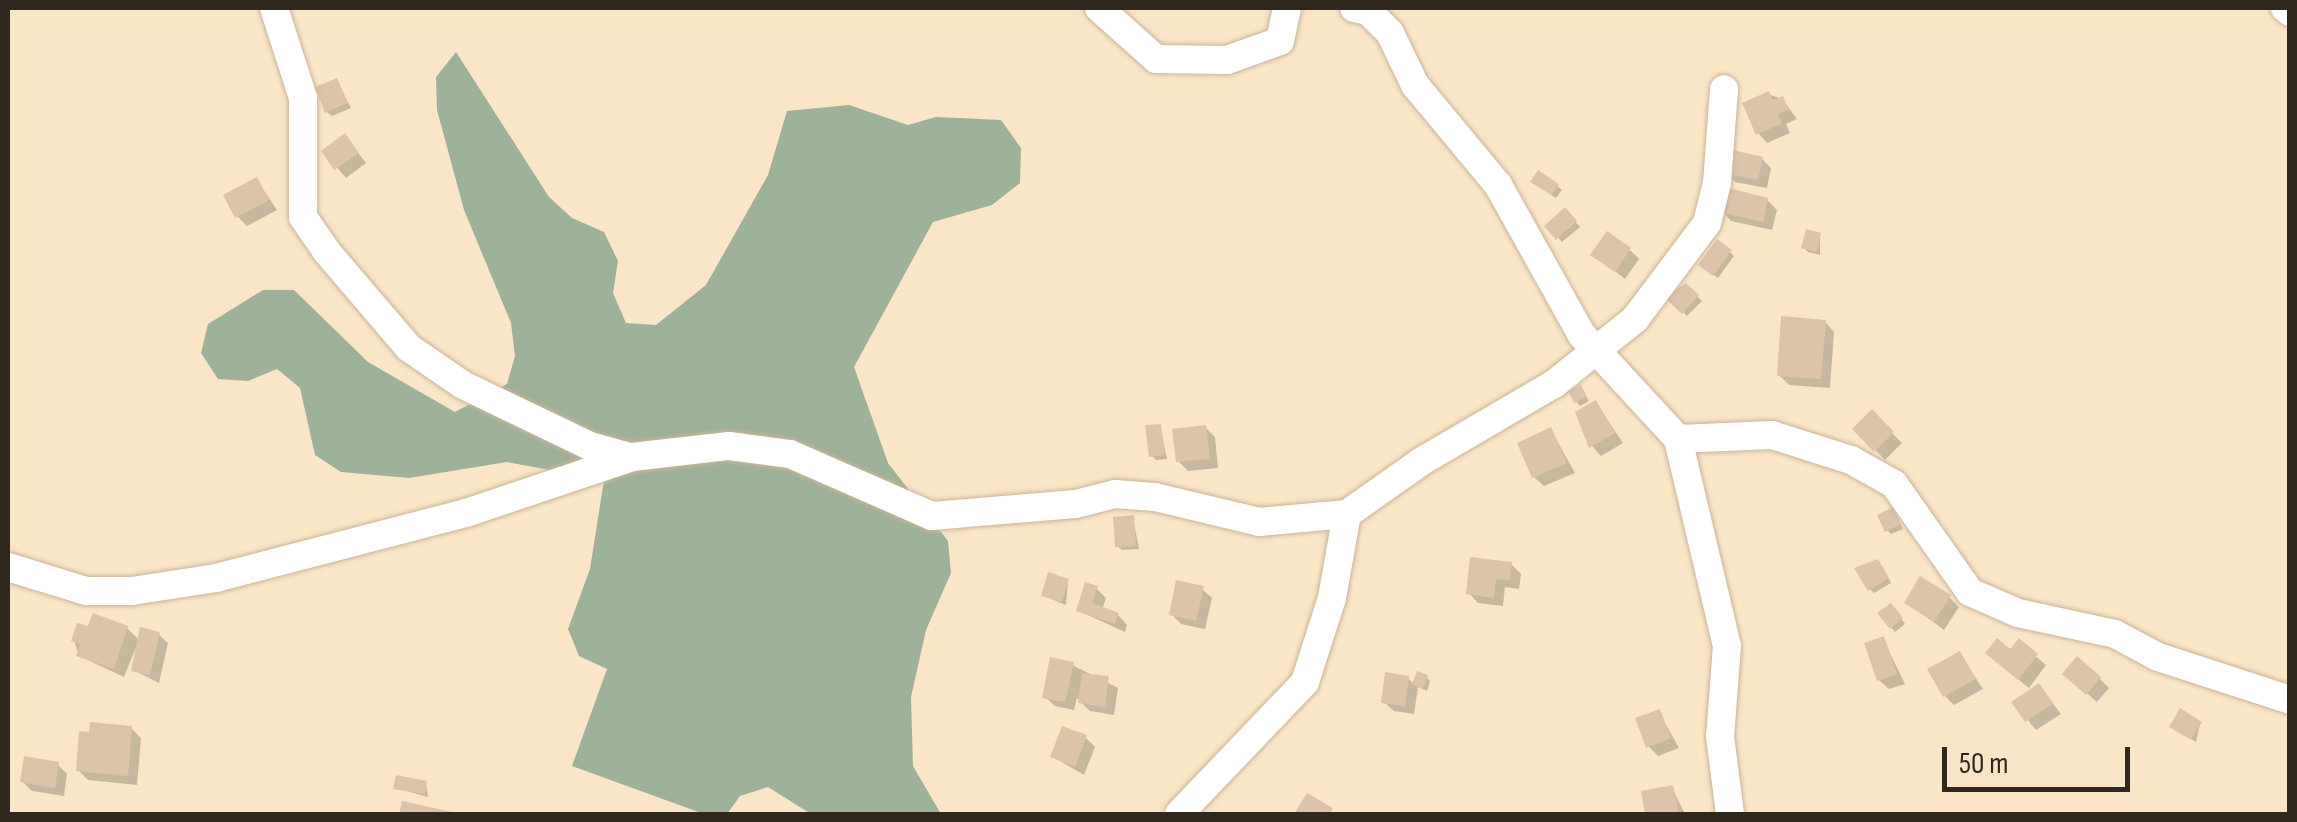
<!DOCTYPE html>
<html>
<head>
<meta charset="utf-8">
<style>
	body { margin:0 }
	#map { position:relative; width:2297px; height:822px; overflow:hidden; background:#fbe5c7; font-family:"Sofia Sans Condensed",sans-serif }
	div>[style] { position:absolute }
	[style*='--x'] { left:calc(var(--x)*1px); top:calc(var(--y)*1px); width:calc(var(--w)*1px); rotate:calc(var(--a)*1deg) }
	.forest>* { inset:0; background:#9eb199 }
	.shadow>* { inset:0; background:#0003 }
	.building>* { inset:0; background:#ddc3a9 }
	.roads { filter:drop-shadow(0 0 2px #cbb599) drop-shadow(0 0 2px #cbb599) }
	.minor>* { height:28px; margin:-14px; padding:0 14px; transform-origin:14px; border-radius:14px; background:#fff }
	span { translate:-50% -50%; white-space:nowrap; text-align:center; line-height:1.15; -webkit-text-stroke:10px #fbe5c7; paint-order:stroke }
	.frame { position:absolute; inset:0; border:10px solid #31281d; pointer-events:none }
	.scale { position:absolute; left:1942px; top:747px; width:188px; height:45px; box-sizing:border-box; border:5px solid #31281d; border-top:0; padding-left:12px; font-size:30px; line-height:35px; white-space:nowrap; color:#31281d; -webkit-text-stroke:8px #fbe5c7; paint-order:stroke }
</style>
</head>
<body>
<div id="map">
	<div class="forest">
		<i style="clip-path:polygon(456px 52px,549px 197px,572px 218px,604px 232px,618px 261px,613px 293px,626px 323px,656px 325px,706px 285px,768px 175px,787px 111px,849px 105px,908px 125px,936px 117px,1001px 120px,1021px 148px,1020px 183px,992px 205px,933px 222px,854px 367px,888px 463px,948px 541px,951px 573px,926px 630px,911px 697px,913px 766px,941px 814px,811px 814px,768px 787px,740px 796px,727px 814px,704px 814px,572px 766px,607px 669px,579px 656px,568px 629px,590px 569px,604px 480px,507px 462px,409px 478px,341px 472px,315px 455px,300px 388px,277px 369px,248px 381px,218px 379px,201px 353px,208px 324px,263px 290px,294px 290px,368px 362px,455px 412px,507px 384px,515px 356px,511px 323px,464px 210px,437px 110px,436px 77px)"></i>
	</div>
	<div class="shadow">
		<i style="clip-path:polygon(337px 81px,351px 108px,332px 116px,327px 112px)"></i>
		<i style="clip-path:polygon(1768px 94px,1782px 99px,1797px 119px,1786px 124px,1790px 133px,1767px 143px,1758px 133px)"></i>
		<i style="clip-path:polygon(345px 136px,366px 163px,346px 178px,324px 152px)"></i>
		<i style="clip-path:polygon(1762px 159px,1771px 168px,1767px 188px,1735px 182px,1726px 172px)"></i>
		<i style="clip-path:polygon(257px 180px,277px 210px,247px 226px,237px 216px)"></i>
		<i style="clip-path:polygon(1538px 186px,1557px 186px,1562px 190px,1556px 198px)"></i>
		<i style="clip-path:polygon(1767px 200px,1777px 210px,1772px 230px,1731px 221px,1722px 211px)"></i>
		<i style="clip-path:polygon(1565px 210px,1580px 227px,1562px 242px,1548px 226px)"></i>
		<i style="clip-path:polygon(1820px 235px,1820px 255px,1808px 252px,1804px 248px)"></i>
		<i style="clip-path:polygon(1630px 250px,1639px 259px,1625px 279px,1594px 255px)"></i>
		<i style="clip-path:polygon(1730px 252px,1734px 256px,1718px 278px,1705px 268px)"></i>
		<i style="clip-path:polygon(1686px 286px,1702px 301px,1687px 316px,1668px 297px)"></i>
		<i style="clip-path:polygon(1825px 322px,1834px 332px,1830px 388px,1789px 385px,1779px 375px)"></i>
		<i style="clip-path:polygon(1581px 388px,1589px 401px,1580px 406px,1576px 401px)"></i>
		<i style="clip-path:polygon(1596px 403px,1623px 443px,1601px 456px,1592px 446px)"></i>
		<i style="clip-path:polygon(1872px 413px,1902px 443px,1885px 460px,1855px 429px)"></i>
		<i style="clip-path:polygon(1160px 427px,1167px 459px,1156px 460px,1152px 456px)"></i>
		<i style="clip-path:polygon(1205px 427px,1215px 437px,1218px 468px,1188px 471px,1178px 461px)"></i>
		<i style="clip-path:polygon(1551px 430px,1575px 473px,1544px 486px,1534px 477px)"></i>
		<i style="clip-path:polygon(1893px 510px,1903px 529px,1891px 534px,1887px 530px)"></i>
		<i style="clip-path:polygon(1133px 518px,1139px 549px,1122px 550px,1117px 546px)"></i>
		<i style="clip-path:polygon(1511px 564px,1521px 574px,1519px 589px,1505px 587px,1503px 606px,1478px 603px,1469px 593px)"></i>
		<i style="clip-path:polygon(1882px 566px,1891px 583px,1874px 593px,1870px 589px)"></i>
		<i style="clip-path:polygon(1068px 581px,1066px 605px,1044px 596px)"></i>
		<i style="clip-path:polygon(1096px 588px,1106px 598px,1102px 610px,1118px 615px,1127px 625px,1125px 632px,1079px 611px)"></i>
		<i style="clip-path:polygon(1202px 589px,1212px 598px,1205px 629px,1181px 624px,1171px 614px)"></i>
		<i style="clip-path:polygon(1949px 597px,1959px 607px,1944px 630px,1907px 602px)"></i>
		<i style="clip-path:polygon(1895px 610px,1905px 624px,1895px 632px,1880px 614px)"></i>
		<i style="clip-path:polygon(127px 628px,139px 640px,124px 677px,79px 656px,74px 640px)"></i>
		<i style="clip-path:polygon(158px 634px,168px 643px,159px 683px,133px 670px)"></i>
		<i style="clip-path:polygon(1883px 639px,1905px 684px,1889px 689px,1879px 680px)"></i>
		<i style="clip-path:polygon(2019px 642px,2046px 665px,2029px 688px,1998px 663px)"></i>
		<i style="clip-path:polygon(1960px 654px,1983px 689px,1954px 705px,1945px 696px)"></i>
		<i style="clip-path:polygon(1072px 665px,1118px 688px,1114px 715px,1090px 711px,1077px 698px,1074px 710px,1055px 706px,1045px 697px)"></i>
		<i style="clip-path:polygon(1426px 677px,1430px 681px,1427px 691px,1418px 687px,1414px 714px,1394px 711px,1384px 702px,1408px 678px,1414px 684px)"></i>
		<i style="clip-path:polygon(2099px 678px,2109px 688px,2097px 702px,2075px 683px)"></i>
		<i style="clip-path:polygon(2039px 686px,2061px 714px,2036px 730px,2014px 703px)"></i>
		<i style="clip-path:polygon(1659px 712px,1679px 748px,1658px 756px,1648px 746px)"></i>
		<i style="clip-path:polygon(2200px 724px,2196px 742px,2176px 730px)"></i>
		<i style="clip-path:polygon(131px 728px,141px 738px,137px 785px,88px 780px,78px 770px)"></i>
		<i style="clip-path:polygon(1085px 737px,1095px 747px,1084px 775px,1053px 757px)"></i>
		<i style="clip-path:polygon(57px 764px,67px 774px,64px 796px,32px 791px,23px 782px)"></i>
		<i style="clip-path:polygon(426px 783px,428px 797px,396px 788px)"></i>
		<i style="clip-path:polygon(1672px 788px,1685px 814px,1648px 814px,1644px 793px)"></i>
	</div>
	<div class="building">
		<i style="clip-path:polygon(337px 78px,348px 103px,325px 113px,315px 87px)"></i>
		<i style="clip-path:polygon(1769px 91px,1773px 100px,1783px 96px,1789px 110px,1778px 114px,1782px 123px,1756px 135px,1742px 103px)"></i>
		<i style="clip-path:polygon(345px 133px,359px 153px,334px 170px,321px 151px)"></i>
		<i style="clip-path:polygon(1728px 149px,1763px 157px,1758px 180px,1723px 173px)"></i>
		<i style="clip-path:polygon(1538px 170px,1559px 184px,1552px 195px,1530px 182px)"></i>
		<i style="clip-path:polygon(257px 177px,269px 200px,235px 218px,223px 195px)"></i>
		<i style="clip-path:polygon(1725px 187px,1768px 198px,1763px 222px,1719px 212px)"></i>
		<i style="clip-path:polygon(1565px 207px,1577px 221px,1556px 240px,1544px 226px)"></i>
		<i style="clip-path:polygon(1806px 229px,1821px 233px,1817px 252px,1801px 248px)"></i>
		<i style="clip-path:polygon(1607px 231px,1631px 248px,1615px 272px,1590px 255px)"></i>
		<i style="clip-path:polygon(1717px 239px,1732px 250px,1713px 276px,1698px 265px)"></i>
		<i style="clip-path:polygon(1686px 283px,1699px 295px,1682px 314px,1664px 297px)"></i>
		<i style="clip-path:polygon(1781px 316px,1826px 320px,1821px 379px,1777px 376px)"></i>
		<i style="clip-path:polygon(1581px 385px,1587px 397px,1574px 403px,1568px 391px)"></i>
		<i style="clip-path:polygon(1596px 400px,1615px 433px,1589px 448px,1575px 412px)"></i>
		<i style="clip-path:polygon(1872px 409px,1894px 432px,1874px 452px,1852px 429px)"></i>
		<i style="clip-path:polygon(1161px 424px,1165px 455px,1149px 457px,1145px 425px)"></i>
		<i style="clip-path:polygon(1206px 425px,1210px 459px,1176px 462px,1172px 429px)"></i>
		<i style="clip-path:polygon(1551px 427px,1567px 463px,1532px 478px,1517px 443px)"></i>
		<i style="clip-path:polygon(1893px 507px,1901px 524px,1885px 532px,1877px 515px)"></i>
		<i style="clip-path:polygon(1134px 515px,1136px 546px,1115px 547px,1113px 517px)"></i>
		<i style="clip-path:polygon(1470px 557px,1512px 562px,1510px 580px,1496px 579px,1494px 598px,1466px 594px)"></i>
		<i style="clip-path:polygon(1878px 559px,1889px 578px,1868px 591px,1854px 568px)"></i>
		<i style="clip-path:polygon(1048px 572px,1069px 579px,1062px 602px,1041px 596px)"></i>
		<i style="clip-path:polygon(1920px 576px,1951px 595px,1934px 622px,1904px 603px)"></i>
		<i style="clip-path:polygon(1176px 580px,1204px 586px,1196px 621px,1169px 615px)"></i>
		<i style="clip-path:polygon(1085px 582px,1098px 586px,1092px 603px,1119px 613px,1115px 624px,1076px 611px)"></i>
		<i style="clip-path:polygon(1891px 603px,1903px 618px,1890px 629px,1877px 613px)"></i>
		<i style="clip-path:polygon(93px 613px,128px 626px,114px 669px,76px 656px,80px 644px,71px 641px,77px 623px,88px 626px)"></i>
		<i style="clip-path:polygon(140px 627px,160px 632px,150px 675px,131px 671px)"></i>
		<i style="clip-path:polygon(1884px 636px,1897px 674px,1877px 681px,1864px 643px)"></i>
		<i style="clip-path:polygon(1997px 638px,2010px 649px,2019px 638px,2038px 654px,2018px 680px,1985px 653px)"></i>
		<i style="clip-path:polygon(1960px 651px,1976px 679px,1943px 697px,1927px 669px)"></i>
		<i style="clip-path:polygon(2077px 656px,2101px 677px,2086px 695px,2062px 674px)"></i>
		<i style="clip-path:polygon(1050px 657px,1074px 662px,1065px 702px,1042px 698px)"></i>
		<i style="clip-path:polygon(1417px 671px,1428px 675px,1423px 689px,1412px 684px)"></i>
		<i style="clip-path:polygon(1385px 672px,1409px 676px,1405px 706px,1381px 703px)"></i>
		<i style="clip-path:polygon(1082px 673px,1109px 676px,1105px 707px,1078px 703px)"></i>
		<i style="clip-path:polygon(2039px 683px,2053px 703px,2025px 722px,2011px 702px)"></i>
		<i style="clip-path:polygon(2180px 708px,2202px 722px,2191px 740px,2169px 727px)"></i>
		<i style="clip-path:polygon(1660px 709px,1671px 738px,1646px 748px,1635px 718px)"></i>
		<i style="clip-path:polygon(90px 722px,132px 726px,128px 776px,76px 771px,79px 731px,89px 732px)"></i>
		<i style="clip-path:polygon(1062px 726px,1087px 735px,1075px 767px,1050px 757px)"></i>
		<i style="clip-path:polygon(24px 756px,59px 762px,55px 788px,20px 782px)"></i>
		<i style="clip-path:polygon(396px 775px,427px 781px,425px 794px,393px 789px)"></i>
		<i style="clip-path:polygon(1673px 785px,1679px 814px,1645px 814px,1641px 791px)"></i>
		<i style="clip-path:polygon(1307px 793px,1333px 808px,1330px 814px,1294px 814px)"></i>
		<i style="clip-path:polygon(402px 801px,457px 813px,456px 814px,399px 814px)"></i>
	</div>
	<div class="roads">
		<div class="minor">
			<i style="--x:274;--y:8;--w:95;--a:72.1"></i>
			<i style="--x:303;--y:98;--w:119;--a:90"></i>
			<i style="--x:303;--y:217;--w:42;--a:55.6"></i>
			<i style="--x:327;--y:252;--w:126;--a:49.5"></i>
			<i style="--x:409;--y:348;--w:65;--a:34.4"></i>
			<i style="--x:463;--y:385;--w:141;--a:25.7"></i>
			<i style="--x:590;--y:446;--w:41;--a:15.4"></i>
			<i style="--x:1099;--y:8;--w:76;--a:41.8"></i>
			<i style="--x:1156;--y:59;--w:71;--a:0.8"></i>
			<i style="--x:1227;--y:60;--w:56;--a:-19.7"></i>
			<i style="--x:1280;--y:41;--w:34;--a:-78"></i>
			<i style="--x:1354;--y:8;--w:14;--a:12"></i>
			<i style="--x:1368;--y:11;--w:31;--a:45"></i>
			<i style="--x:1390;--y:33;--w:58;--a:64.3"></i>
			<i style="--x:1415;--y:85;--w:130;--a:50.3"></i>
			<i style="--x:1498;--y:185;--w:172;--a:60.8"></i>
			<i style="--x:1582;--y:335;--w:142;--a:47.3"></i>
			<i style="--x:1678;--y:439;--w:94;--a:-2.4"></i>
			<i style="--x:1772;--y:435;--w:83;--a:17.6"></i>
			<i style="--x:1851;--y:460;--w:49;--a:29.2"></i>
			<i style="--x:1894;--y:484;--w:132;--a:54.9"></i>
			<i style="--x:1970;--y:592;--w:52;--a:23.6"></i>
			<i style="--x:2018;--y:613;--w:99;--a:12.2"></i>
			<i style="--x:2115;--y:634;--w:49;--a:28.1"></i>
			<i style="--x:2158;--y:657;--w:139;--a:18"></i>
			<i style="--x:2285;--y:8;--w:6;--a:39"></i>
			<i style="--x:1678;--y:439;--w:213;--a:76.7"></i>
			<i style="--x:1727;--y:646;--w:90;--a:94.4"></i>
			<i style="--x:1720;--y:736;--w:79;--a:82.7"></i>
			<i style="--x:8;--y:567;--w:82;--a:17.1"></i>
			<i style="--x:86;--y:591;--w:46;--a:0"></i>
			<i style="--x:132;--y:591;--w:85;--a:-8.8"></i>
			<i style="--x:216;--y:578;--w:258;--a:-14.6"></i>
			<i style="--x:466;--y:513;--w:175;--a:-18.6"></i>
			<i style="--x:632;--y:457;--w:98;--a:-6.5"></i>
			<i style="--x:729;--y:446;--w:62;--a:7.5"></i>
			<i style="--x:790;--y:454;--w:155;--a:23.6"></i>
			<i style="--x:932;--y:516;--w:144;--a:-4.8"></i>
			<i style="--x:1076;--y:504;--w:40;--a:-14.4"></i>
			<i style="--x:1115;--y:494;--w:40;--a:4.3"></i>
			<i style="--x:1155;--y:497;--w:107;--a:13.5"></i>
			<i style="--x:1259;--y:522;--w:88;--a:-5.2"></i>
			<i style="--x:1347;--y:514;--w:92;--a:-35.2"></i>
			<i style="--x:1422;--y:461;--w:153;--a:-30.3"></i>
			<i style="--x:1554;--y:384;--w:104;--a:-38.7"></i>
			<i style="--x:1635;--y:319;--w:120;--a:-53.1"></i>
			<i style="--x:1707;--y:223;--w:41;--a:-76"></i>
			<i style="--x:1717;--y:183;--w:94;--a:-85.7"></i>
			<i style="--x:1179;--y:814;--w:182;--a:-46.3"></i>
			<i style="--x:1305;--y:682;--w:88;--a:-72.2"></i>
			<i style="--x:1332;--y:598;--w:85;--a:-79.9"></i>
		</div>
	</div>
	<div class="frame"></div>
	<div class="scale">50 m</div>
</div>
</body>
</html>
